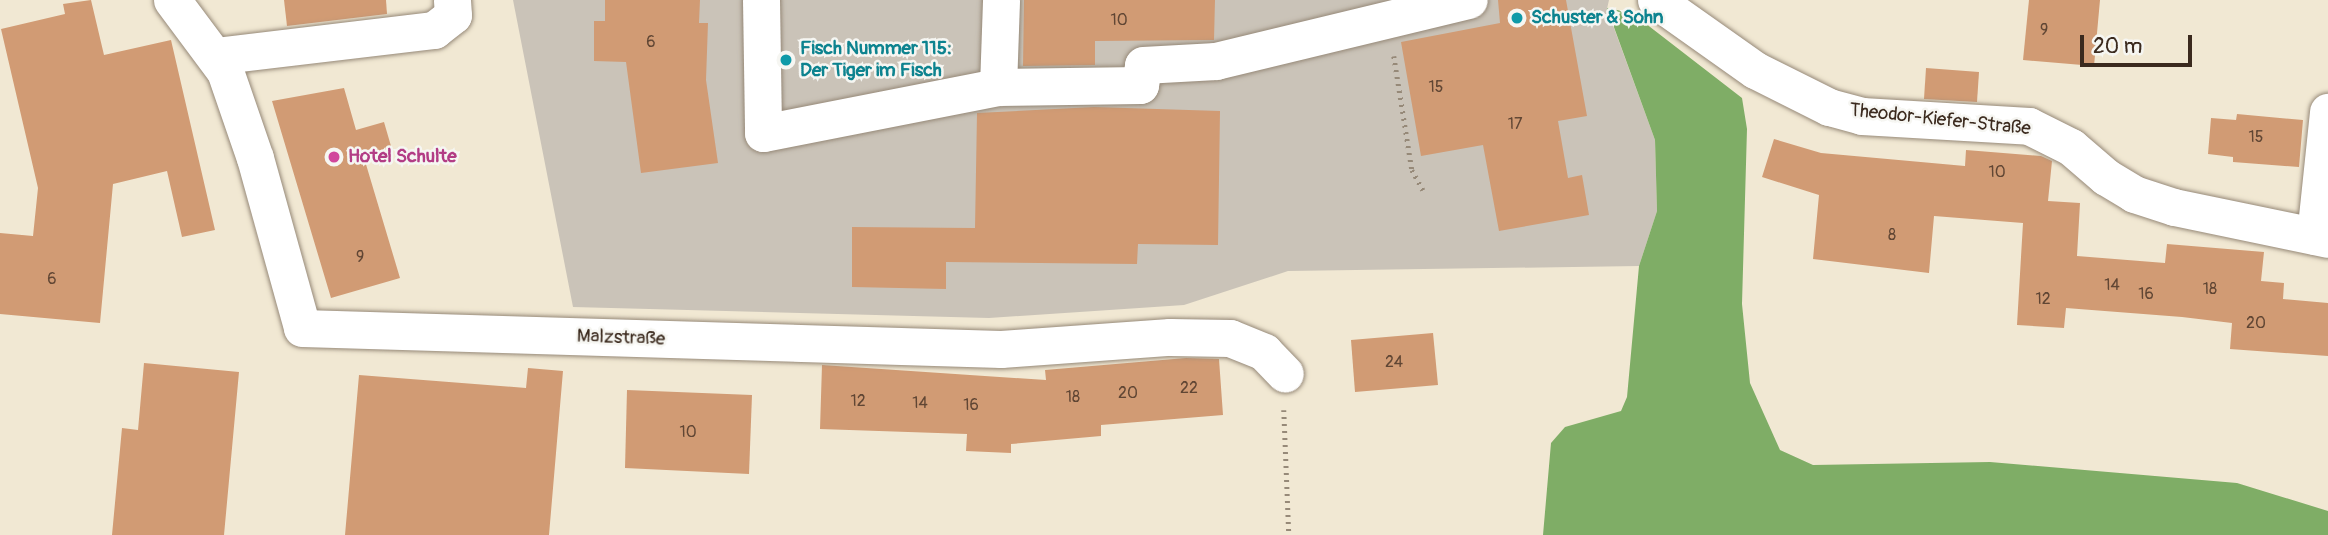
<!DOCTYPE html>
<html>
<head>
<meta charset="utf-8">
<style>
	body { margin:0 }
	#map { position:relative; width:2328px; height:535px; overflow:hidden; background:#f1e8d3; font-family:Pangolin,sans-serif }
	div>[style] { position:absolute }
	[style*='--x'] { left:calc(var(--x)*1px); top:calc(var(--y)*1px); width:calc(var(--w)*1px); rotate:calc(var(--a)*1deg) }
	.industrial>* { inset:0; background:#cac3b8 }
	.forest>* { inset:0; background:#7fad66 }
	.building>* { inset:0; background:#d19b74 }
	.path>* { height:4.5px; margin-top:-2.25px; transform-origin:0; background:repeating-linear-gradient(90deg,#968978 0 2px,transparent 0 7px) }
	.roads { filter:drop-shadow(0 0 2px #968978) drop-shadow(0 0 2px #968978) }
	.minor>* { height:37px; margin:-18.5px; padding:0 18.5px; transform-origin:18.5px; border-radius:18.5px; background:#fff }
	.dots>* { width:19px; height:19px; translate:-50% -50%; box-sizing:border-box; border:4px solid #f6f6f2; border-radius:50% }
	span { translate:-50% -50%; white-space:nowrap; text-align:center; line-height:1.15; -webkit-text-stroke:5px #f6f6f2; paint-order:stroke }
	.number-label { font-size:16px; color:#604634 }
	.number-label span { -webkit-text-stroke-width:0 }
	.culture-label { font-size:19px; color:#0d838f; font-weight:700 }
	.left { translate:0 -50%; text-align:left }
	.street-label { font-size:19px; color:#3b2a1e }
	.hotel-label { font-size:19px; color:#b23c85; font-weight:700 }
	.scale { position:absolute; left:2080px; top:35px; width:112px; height:32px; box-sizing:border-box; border:4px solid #3b2a1e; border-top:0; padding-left:9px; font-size:21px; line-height:24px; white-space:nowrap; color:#3b2a1e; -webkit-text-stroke:5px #f6f6f2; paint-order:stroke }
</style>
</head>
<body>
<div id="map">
	<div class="industrial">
		<i style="clip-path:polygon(513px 0,1609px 0,1607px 9px,1655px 140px,1657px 211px,1639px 266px,1288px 271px,1184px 305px,989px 318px,573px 307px)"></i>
	</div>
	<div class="forest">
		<i style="clip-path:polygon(1607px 8px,1632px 13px,1742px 98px,1747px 129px,1742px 304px,1750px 383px,1780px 450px,1813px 465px,1990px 462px,2237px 483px,2328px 511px,2328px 535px,1543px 535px,1551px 443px,1565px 427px,1621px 411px,1627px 397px,1639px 266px,1657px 211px,1655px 140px)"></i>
	</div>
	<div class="building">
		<i style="clip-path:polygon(91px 0,104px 55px,171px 40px,215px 230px,182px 237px,167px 171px,113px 184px,100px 323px,0 314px,0 233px,33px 236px,38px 188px,1px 29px,65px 14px,63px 4px)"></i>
		<i style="clip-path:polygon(284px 0,386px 0,387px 14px,287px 26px)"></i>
		<i style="clip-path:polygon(605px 0,700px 0,699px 23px,708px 23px,706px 80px,718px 163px,641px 173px,626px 62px,594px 61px,594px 21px,605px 21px)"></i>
		<i style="clip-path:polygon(1024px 0,1215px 0,1214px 40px,1095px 41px,1095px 65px,1023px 66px)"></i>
		<i style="clip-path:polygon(1498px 0,1566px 0,1587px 116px,1558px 121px,1568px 178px,1582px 175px,1589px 215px,1499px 231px,1483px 145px,1421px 156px,1401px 42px,1500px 23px)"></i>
		<i style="clip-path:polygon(2029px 0,2100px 0,2094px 66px,2023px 60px)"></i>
		<i style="clip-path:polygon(1926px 68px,1979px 72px,1977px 102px,1924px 99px)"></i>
		<i style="clip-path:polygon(344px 88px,356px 130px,384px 122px,393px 153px,365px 161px,400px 278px,331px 298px,272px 101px)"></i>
		<i style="clip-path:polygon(1094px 107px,1220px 111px,1218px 245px,1138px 244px,1137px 264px,946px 262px,946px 289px,852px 287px,852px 227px,975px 228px,977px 113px)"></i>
		<i style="clip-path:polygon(2237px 114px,2303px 120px,2299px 167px,2233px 162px,2233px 157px,2208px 154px,2211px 118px,2236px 120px)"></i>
		<i style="clip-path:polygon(1774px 139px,1821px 153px,1965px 166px,1966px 150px,2041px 156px,2052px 161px,2048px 201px,2080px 203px,2077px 256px,2165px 263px,2167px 244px,2264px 252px,2261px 281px,2284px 283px,2283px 299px,2328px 303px,2328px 356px,2230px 349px,2232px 323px,2182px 317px,2066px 308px,2064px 328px,2017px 325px,2023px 223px,1934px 216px,1929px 273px,1813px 259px,1819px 195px,1762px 177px)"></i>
		<i style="clip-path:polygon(1433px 333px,1438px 385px,1355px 392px,1351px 340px)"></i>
		<i style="clip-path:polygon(1186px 358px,1219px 359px,1223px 415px,1101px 425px,1101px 436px,1011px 444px,1011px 453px,966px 451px,967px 434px,820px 429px,822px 365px,1046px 380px,1045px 370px)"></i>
		<i style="clip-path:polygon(144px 363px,239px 372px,224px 535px,112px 535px,122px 428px,138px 430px)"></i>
		<i style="clip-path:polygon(528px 368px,563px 371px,549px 535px,345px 535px,359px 375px,526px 388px)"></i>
		<i style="clip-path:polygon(627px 390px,752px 395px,749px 474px,625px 468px)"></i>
	</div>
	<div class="path">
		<i style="--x:1394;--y:56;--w:115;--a:81"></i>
		<i style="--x:1412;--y:170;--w:23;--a:61"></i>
		<i style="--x:1284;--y:410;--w:125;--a:87.7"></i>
	</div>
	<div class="roads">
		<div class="minor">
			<i style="--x:172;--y:0;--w:89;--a:53.3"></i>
			<i style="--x:225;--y:71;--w:92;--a:71"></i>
			<i style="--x:255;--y:158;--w:176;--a:74.5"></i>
			<i style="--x:302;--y:328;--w:699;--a:1.72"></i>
			<i style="--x:1001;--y:349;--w:169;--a:-4.1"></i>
			<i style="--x:1170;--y:337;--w:60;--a:1"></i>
			<i style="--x:1230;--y:338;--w:37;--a:22"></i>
			<i style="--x:1264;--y:352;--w:30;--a:46"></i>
			<i style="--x:761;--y:0;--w:133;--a:89.1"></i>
			<i style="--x:763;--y:133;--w:239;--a:-11.1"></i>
			<i style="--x:998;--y:87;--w:142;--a:-0.8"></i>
			<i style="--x:1140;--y:85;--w:20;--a:-81"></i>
			<i style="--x:1143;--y:65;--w:73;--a:-3.1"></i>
			<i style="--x:1216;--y:61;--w:260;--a:-13.6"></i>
			<i style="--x:1656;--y:0;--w:121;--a:35.3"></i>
			<i style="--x:1755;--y:70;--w:83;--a:26.6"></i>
			<i style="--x:1829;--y:107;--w:34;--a:15"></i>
			<i style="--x:1862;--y:116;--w:167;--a:3.4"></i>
			<i style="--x:2029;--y:126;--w:47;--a:26.6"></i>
			<i style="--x:2071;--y:147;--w:46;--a:40.6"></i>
			<i style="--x:2106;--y:177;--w:33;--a:31"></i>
			<i style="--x:2134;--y:194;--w:42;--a:18"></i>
			<i style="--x:2174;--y:207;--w:157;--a:11.7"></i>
			<i style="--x:215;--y:56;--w:221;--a:-6.8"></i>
			<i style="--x:434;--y:30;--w:24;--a:-38"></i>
			<i style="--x:453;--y:15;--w:15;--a:-94"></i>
			<i style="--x:998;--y:87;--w:87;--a:-88"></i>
			<i style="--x:2315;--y:236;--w:125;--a:-84"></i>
		</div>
	</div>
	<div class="dots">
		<i style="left:1517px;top:18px;background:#0f9aa8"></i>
		<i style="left:786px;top:60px;background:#0f9aa8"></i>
		<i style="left:334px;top:157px;background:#d1479c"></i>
	</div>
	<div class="number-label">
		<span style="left:1119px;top:20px">10</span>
		<span style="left:2044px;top:30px">9</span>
		<span style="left:651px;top:42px">6</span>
		<span style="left:1436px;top:87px">15</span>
		<span style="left:1515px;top:124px">17</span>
		<span style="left:2256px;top:137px">15</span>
		<span style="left:1997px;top:172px">10</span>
		<span style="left:1892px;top:235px">8</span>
		<span style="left:360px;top:257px">9</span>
		<span style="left:52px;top:279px">6</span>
		<span style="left:2112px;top:285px">14</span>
		<span style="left:2210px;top:289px">18</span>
		<span style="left:2146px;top:294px">16</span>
		<span style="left:2043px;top:299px">12</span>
		<span style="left:2256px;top:323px">20</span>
		<span style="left:1394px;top:362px">24</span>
		<span style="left:1189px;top:388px">22</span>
		<span style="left:1128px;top:393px">20</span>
		<span style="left:1073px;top:397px">18</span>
		<span style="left:858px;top:401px">12</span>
		<span style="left:920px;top:403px">14</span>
		<span style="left:971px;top:405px">16</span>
		<span style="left:688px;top:432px">10</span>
	</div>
	<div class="culture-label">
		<span class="left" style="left:1531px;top:18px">Schuster &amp; Sohn</span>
		<span class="left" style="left:800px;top:60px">Fisch Nummer 115:<br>Der Tiger im Fisch</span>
	</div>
	<div class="street-label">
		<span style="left:1940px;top:120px;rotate:6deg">Theodor-Kiefer-Straße</span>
		<span style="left:621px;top:338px;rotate:2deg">Malzstraße</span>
	</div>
	<div class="hotel-label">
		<span class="left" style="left:348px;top:157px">Hotel Schulte</span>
	</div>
	<div class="scale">20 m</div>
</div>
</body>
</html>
